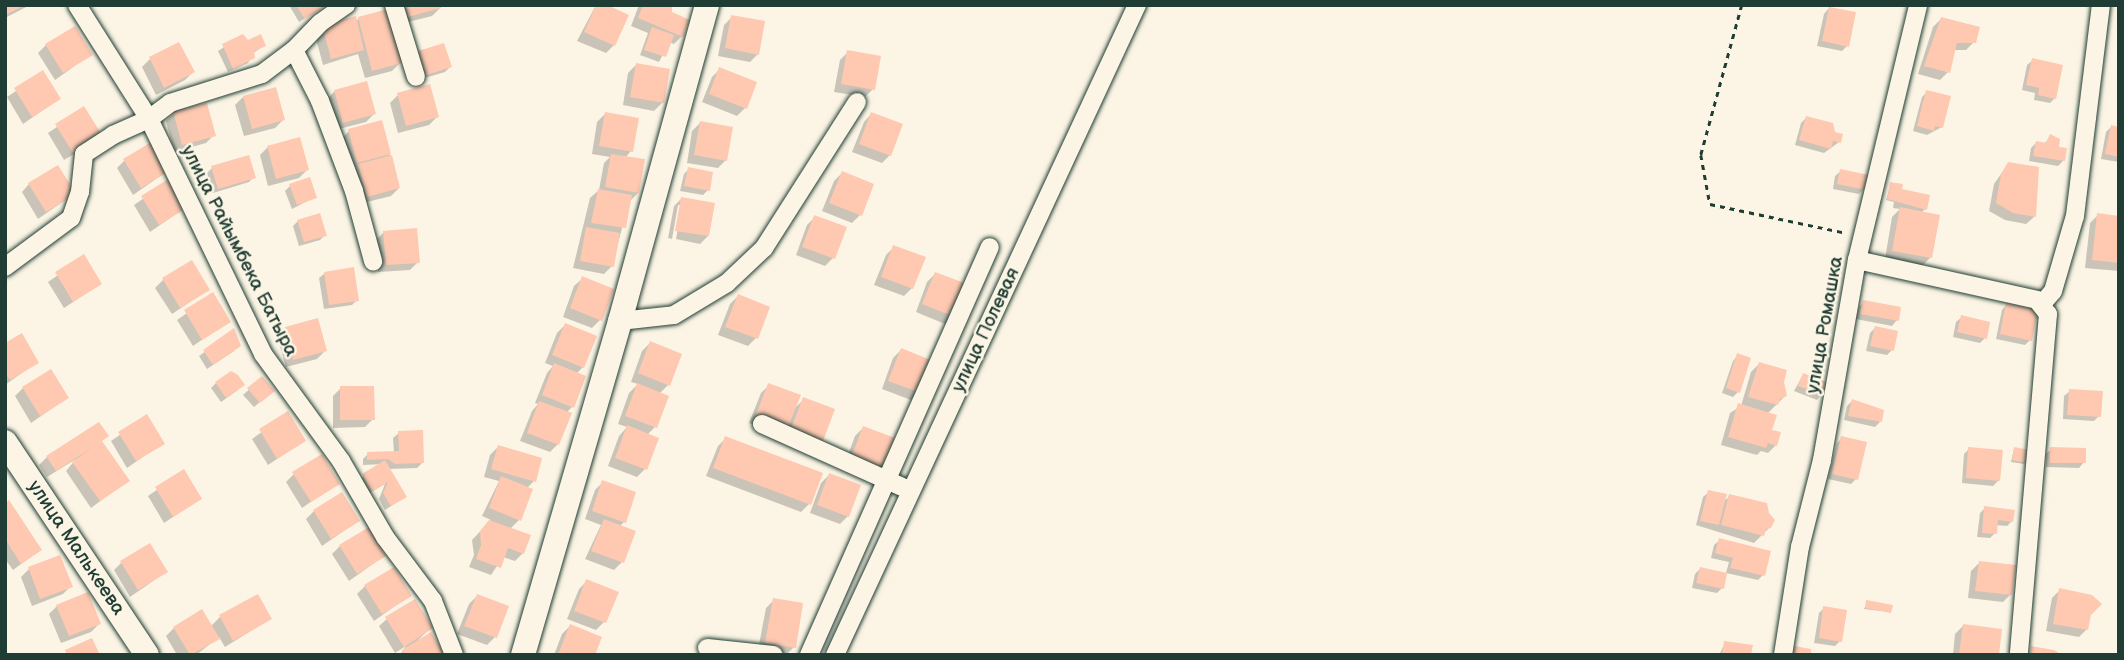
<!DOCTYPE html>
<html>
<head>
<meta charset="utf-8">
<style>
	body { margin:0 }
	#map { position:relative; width:2124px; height:660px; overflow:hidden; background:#fcf5e5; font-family:"Balsamiq Sans",sans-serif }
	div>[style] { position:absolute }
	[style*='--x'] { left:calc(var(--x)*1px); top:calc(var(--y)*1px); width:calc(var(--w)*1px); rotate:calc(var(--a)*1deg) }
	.shadow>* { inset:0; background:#0003 }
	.building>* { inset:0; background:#fec8b1 }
	.path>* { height:2.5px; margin-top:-1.25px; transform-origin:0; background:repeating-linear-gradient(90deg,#1f3d34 0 5px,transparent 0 10px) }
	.roads { filter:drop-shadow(0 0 2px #1f3d34) drop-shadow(0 0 2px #1f3d34) }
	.street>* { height:18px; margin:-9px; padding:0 9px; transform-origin:9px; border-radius:9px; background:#fcf5e5 }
	.secondary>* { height:24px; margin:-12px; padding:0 12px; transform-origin:12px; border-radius:12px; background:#fcf5e5 }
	span { translate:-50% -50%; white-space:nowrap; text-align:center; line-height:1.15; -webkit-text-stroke:5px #fcf5e5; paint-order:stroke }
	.street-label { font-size:19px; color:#1f3d34 }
	.frame { position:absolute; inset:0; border:7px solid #1f3d34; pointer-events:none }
</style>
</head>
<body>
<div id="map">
	<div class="shadow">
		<i style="clip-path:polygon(5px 5px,30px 5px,5px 18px)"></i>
		<i style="clip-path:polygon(289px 5px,326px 5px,299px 22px)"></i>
		<i style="clip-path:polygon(395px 5px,439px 5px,440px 8px,432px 16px,400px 24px)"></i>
		<i style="clip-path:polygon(596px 5px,614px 45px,606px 53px,577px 41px)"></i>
		<i style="clip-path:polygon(639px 5px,670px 5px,671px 13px,682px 36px,674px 44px,669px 42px,659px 62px,640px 55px,648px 33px,631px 26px)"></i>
		<i style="clip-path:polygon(1829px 8px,1847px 46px,1842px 51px,1817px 46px,1824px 14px)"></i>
		<i style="clip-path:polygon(732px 17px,758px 54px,750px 62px,718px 56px,724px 25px)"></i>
		<i style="clip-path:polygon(359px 18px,400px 63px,392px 71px,365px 78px,358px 54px,323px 65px,315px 35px,323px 27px,355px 22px)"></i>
		<i style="clip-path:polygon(1941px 19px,1974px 42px,1966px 50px,1954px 50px,1948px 72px,1940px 80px,1918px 74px,1933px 27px)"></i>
		<i style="clip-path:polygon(242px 36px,247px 42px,264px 46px,253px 53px,248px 63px,228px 72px,218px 51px)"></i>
		<i style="clip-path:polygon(179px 44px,193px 72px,185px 80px,156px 95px,142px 67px,150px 59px)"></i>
		<i style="clip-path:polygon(46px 45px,90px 55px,55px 80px,38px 53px)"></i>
		<i style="clip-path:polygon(419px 52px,450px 67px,445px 72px,421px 79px,413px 57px)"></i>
		<i style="clip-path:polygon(848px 52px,873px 89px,865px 97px,834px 92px,840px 60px)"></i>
		<i style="clip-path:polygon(2033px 60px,2055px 98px,2050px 103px,2034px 100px,2035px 93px,2022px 90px,2027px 65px)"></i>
		<i style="clip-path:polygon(636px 65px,662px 103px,654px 111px,623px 105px,628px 73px)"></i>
		<i style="clip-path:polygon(720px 69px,745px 108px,737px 116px,702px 102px,712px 77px)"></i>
		<i style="clip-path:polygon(43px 73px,59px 99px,23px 124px,7px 97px)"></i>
		<i style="clip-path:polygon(335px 91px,374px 114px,366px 122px,335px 130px,327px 99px)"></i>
		<i style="clip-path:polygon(1927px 92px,1942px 127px,1927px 135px,1913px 131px,1922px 97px)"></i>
		<i style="clip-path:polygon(398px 95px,437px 117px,429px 125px,398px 133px,390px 103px)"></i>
		<i style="clip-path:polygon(243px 97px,283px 120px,275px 128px,244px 136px,235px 105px)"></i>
		<i style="clip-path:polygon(84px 109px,92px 143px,64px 160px,48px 133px)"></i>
		<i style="clip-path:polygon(174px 113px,214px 135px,206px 143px,174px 152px,166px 121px)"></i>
		<i style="clip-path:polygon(605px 114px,631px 151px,625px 158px,638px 193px,629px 202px,612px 266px,604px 274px,573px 268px,590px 198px,599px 190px,604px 163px,610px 157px,592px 154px,597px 122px)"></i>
		<i style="clip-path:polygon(871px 114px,890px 155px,882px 163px,852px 152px,864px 122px)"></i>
		<i style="clip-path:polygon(1807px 117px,1839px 142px,1824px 153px,1795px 145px,1801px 123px)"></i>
		<i style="clip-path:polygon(381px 123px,399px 188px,391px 196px,359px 204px,341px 139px,349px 131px)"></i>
		<i style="clip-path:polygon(700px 123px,726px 160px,718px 168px,687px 163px,692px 131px)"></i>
		<i style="clip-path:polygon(2111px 127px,2119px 128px,2119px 162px,2101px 159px,2106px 132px)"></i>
		<i style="clip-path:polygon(2051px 136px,2063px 161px,2058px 166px,2029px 161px,2031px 148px,2036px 143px,2044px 144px)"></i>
		<i style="clip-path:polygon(268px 147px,307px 170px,299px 178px,268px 186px,260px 155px)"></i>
		<i style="clip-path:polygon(125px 160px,169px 170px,133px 195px,117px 168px)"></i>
		<i style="clip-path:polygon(2008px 164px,2034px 217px,2026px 224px,2005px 220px,1989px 211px,1994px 184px)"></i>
		<i style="clip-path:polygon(212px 168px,254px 177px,249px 182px,213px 193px,207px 173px)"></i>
		<i style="clip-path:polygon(689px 169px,708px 190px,703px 195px,680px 191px,684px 174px)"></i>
		<i style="clip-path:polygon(1841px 171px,1864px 189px,1859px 194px,1833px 189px,1835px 176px)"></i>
		<i style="clip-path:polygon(842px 173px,860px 215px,852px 223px,822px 211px,834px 181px)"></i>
		<i style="clip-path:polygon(170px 180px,186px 207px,150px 232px,134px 205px)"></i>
		<i style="clip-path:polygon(29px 184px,74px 194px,38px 219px,22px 192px)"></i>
		<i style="clip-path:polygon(1891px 184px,1925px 209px,1921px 213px,1930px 258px,1922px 266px,1885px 259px,1892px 217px,1900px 209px,1893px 208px,1894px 202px,1886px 200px)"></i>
		<i style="clip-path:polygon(290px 186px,315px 197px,292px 209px,285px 191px)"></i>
		<i style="clip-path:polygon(682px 198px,708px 236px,700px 244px,676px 239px,682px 205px,678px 205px,672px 239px,668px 238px,674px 206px)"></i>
		<i style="clip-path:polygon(2098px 215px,2119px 217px,2119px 271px,2085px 268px,2090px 223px)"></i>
		<i style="clip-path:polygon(815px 217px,833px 258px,825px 266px,796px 255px,807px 225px)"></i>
		<i style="clip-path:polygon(298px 221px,325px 235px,320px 240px,299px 246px,293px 226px)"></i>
		<i style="clip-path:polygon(384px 232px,418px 262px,410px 270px,378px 272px,376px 240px)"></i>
		<i style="clip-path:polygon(894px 247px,912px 288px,904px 296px,874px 285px,886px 255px)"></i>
		<i style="clip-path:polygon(84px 257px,100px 284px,64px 308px,48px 282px)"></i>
		<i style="clip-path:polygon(325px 273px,357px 300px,352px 305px,324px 309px,319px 278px)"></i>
		<i style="clip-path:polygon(935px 274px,953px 316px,945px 324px,916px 312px,927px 282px)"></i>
		<i style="clip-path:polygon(582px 279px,600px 320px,592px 328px,563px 317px,574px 286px)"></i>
		<i style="clip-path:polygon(163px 280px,208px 290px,172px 314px,155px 288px)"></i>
		<i style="clip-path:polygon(213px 295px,229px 321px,193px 346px,177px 320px)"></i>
		<i style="clip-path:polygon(738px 296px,756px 338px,748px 346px,718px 335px,730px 304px)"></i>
		<i style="clip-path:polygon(1864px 302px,1897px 320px,1892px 326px,1856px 319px,1859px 307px)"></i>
		<i style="clip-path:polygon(2007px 304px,2030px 340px,2025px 345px,1996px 339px,2002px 310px)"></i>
		<i style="clip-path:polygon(1962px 317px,1985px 338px,1980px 343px,1953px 337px,1956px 322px)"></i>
		<i style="clip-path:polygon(565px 325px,583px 367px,576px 374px,572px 407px,566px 413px,558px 444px,550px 452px,520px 441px,532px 411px,538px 404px,535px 403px,547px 373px,553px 366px,545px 363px,557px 333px)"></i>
		<i style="clip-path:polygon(1875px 328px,1892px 350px,1887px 355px,1866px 351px,1870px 333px)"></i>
		<i style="clip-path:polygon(285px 329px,325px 351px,317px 359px,286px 367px,277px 337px)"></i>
		<i style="clip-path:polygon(234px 331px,234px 351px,207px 369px,199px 356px)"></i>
		<i style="clip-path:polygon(650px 343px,668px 385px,659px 394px,655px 427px,647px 435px,645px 469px,637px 477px,608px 466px,619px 436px,627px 427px,618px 424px,629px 393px,638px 384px,631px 382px,642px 351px)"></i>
		<i style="clip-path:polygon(5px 345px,37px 362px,5px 385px)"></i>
		<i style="clip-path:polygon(901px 350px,919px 392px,911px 400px,882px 389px,893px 358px)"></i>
		<i style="clip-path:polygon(1738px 355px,1738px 392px,1733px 397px,1722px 393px,1733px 361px)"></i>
		<i style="clip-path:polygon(1759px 364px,1782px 382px,1785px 396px,1767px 414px,1776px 445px,1768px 453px,1761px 451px,1757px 455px,1721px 445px,1730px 413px,1741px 406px,1751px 372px)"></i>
		<i style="clip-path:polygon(1803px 375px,1822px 394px,1817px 400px,1794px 391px)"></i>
		<i style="clip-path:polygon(262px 378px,267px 396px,254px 407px,243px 395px)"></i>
		<i style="clip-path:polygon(216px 383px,238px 390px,221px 402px,211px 388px)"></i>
		<i style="clip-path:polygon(769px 385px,794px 409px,804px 399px,822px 440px,814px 448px,749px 423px,761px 393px)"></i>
		<i style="clip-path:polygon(23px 388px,67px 398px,31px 423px,15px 396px)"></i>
		<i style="clip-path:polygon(341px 388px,373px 419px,365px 427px,333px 428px,333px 396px)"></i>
		<i style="clip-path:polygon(2070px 391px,2099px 416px,2094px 421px,2063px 419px,2064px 396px)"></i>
		<i style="clip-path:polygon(1852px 401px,1880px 422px,1875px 427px,1844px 420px,1847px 406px)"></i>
		<i style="clip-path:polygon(288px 414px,304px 441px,268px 465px,252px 439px)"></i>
		<i style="clip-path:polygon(146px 417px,163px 443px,127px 468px,111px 441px)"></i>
		<i style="clip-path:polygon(863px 428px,893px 439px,844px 466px,855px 436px)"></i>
		<i style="clip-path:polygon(399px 433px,422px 463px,417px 468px,388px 469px,405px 497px,385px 510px,379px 499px,385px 484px,366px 495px,358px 480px,383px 464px,363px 465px,363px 459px,368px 454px,394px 453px,393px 438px)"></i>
		<i style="clip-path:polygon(726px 438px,809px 504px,801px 512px,706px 476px,718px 446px)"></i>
		<i style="clip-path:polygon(1842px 438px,1856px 479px,1851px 484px,1828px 479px,1837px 443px)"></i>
		<i style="clip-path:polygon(100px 442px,127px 481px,91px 508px,66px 471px,76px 459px,47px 477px,39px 465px,47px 457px)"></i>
		<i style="clip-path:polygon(498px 447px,534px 481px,527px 488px,519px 520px,510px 529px,523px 553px,515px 561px,503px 557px,491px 575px,469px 567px,474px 555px,472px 540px,491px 520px,482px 516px,499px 481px,484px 477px,490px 455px)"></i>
		<i style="clip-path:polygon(1969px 449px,1999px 480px,1993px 486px,1962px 483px,1964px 454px)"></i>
		<i style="clip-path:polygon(2014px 449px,2026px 462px,2024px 464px,2011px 462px)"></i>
		<i style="clip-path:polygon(2051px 449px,2084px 462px,2079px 468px,2046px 467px,2046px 454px)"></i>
		<i style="clip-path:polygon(183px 472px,200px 499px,164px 523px,148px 496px)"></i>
		<i style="clip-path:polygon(294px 474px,338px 483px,302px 508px,286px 482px)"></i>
		<i style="clip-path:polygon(829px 475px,848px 516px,840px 524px,810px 513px,821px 483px)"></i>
		<i style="clip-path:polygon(603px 482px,624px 522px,619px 527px,634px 532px,622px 562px,614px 570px,585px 559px,601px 525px,585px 519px,595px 490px)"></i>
		<i style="clip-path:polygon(1709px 492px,1723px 502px,1730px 496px,1770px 527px,1754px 543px,1696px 525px,1703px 497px)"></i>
		<i style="clip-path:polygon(5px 505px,40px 550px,13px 570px,5px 559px)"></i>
		<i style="clip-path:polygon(1985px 508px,2012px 521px,2007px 526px,1996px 525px,1995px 533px,1990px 538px,1977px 537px,1980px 513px)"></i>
		<i style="clip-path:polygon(314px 511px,358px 521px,322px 546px,306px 519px)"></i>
		<i style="clip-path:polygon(1720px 540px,1763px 575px,1758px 580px,1726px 573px,1729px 562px,1711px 558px,1714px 545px)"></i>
		<i style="clip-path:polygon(340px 546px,384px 556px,349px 581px,332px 554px)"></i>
		<i style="clip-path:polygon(122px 562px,166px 572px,130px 597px,114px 570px)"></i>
		<i style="clip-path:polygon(1979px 563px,2011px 594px,2003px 602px,1968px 598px,1971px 571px)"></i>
		<i style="clip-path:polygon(29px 569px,71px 586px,63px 594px,32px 606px,21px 577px)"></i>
		<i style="clip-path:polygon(1700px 569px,1722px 588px,1717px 593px,1692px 588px,1695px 574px)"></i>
		<i style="clip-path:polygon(587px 581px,616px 593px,604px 622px,596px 630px,567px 619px,579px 589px)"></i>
		<i style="clip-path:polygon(365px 586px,409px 596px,374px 621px,357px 594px)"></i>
		<i style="clip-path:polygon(2060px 590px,2089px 614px,2087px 629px,2079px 637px,2046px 631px,2052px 598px)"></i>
		<i style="clip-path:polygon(477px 596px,495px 637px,487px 645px,457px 634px,469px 604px)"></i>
		<i style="clip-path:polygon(774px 600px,794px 647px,786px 655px,758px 650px,766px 608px)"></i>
		<i style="clip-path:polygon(1867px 602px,1890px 612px,1864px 609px)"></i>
		<i style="clip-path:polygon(57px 606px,99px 624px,91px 632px,61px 643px,49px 614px)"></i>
		<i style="clip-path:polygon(1824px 608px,1840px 641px,1835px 646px,1814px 643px,1819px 613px)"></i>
		<i style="clip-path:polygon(220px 617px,270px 619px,225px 647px,219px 637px,196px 655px,177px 655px,166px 636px,174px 628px,211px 626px)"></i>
		<i style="clip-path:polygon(387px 619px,431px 628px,418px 640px,443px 655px,400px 655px,406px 646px,395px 653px,379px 626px)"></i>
		<i style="clip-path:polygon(570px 626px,593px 655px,554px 655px,562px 634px)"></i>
		<i style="clip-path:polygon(1963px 626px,1998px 655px,1953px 655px,1955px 634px)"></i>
		<i style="clip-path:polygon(1725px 643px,1750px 655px,1719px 655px)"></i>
	</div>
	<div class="building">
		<i style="clip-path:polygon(5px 5px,26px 5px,5px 15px)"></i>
		<i style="clip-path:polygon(296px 5px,327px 5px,305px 19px)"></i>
		<i style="clip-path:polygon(405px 5px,441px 5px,441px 8px,408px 17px)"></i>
		<i style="clip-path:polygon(596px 5px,607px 5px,629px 15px,615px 46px,584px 32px)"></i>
		<i style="clip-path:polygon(643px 5px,672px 5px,672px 12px,690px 20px,683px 37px,638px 18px)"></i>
		<i style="clip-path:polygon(1829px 7px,1856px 12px,1849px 47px,1822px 41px)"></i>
		<i style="clip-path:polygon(388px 9px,402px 63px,372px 71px,358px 17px)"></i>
		<i style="clip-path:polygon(731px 15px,765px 21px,759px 55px,725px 48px)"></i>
		<i style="clip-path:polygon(356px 16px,364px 50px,331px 59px,322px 25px)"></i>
		<i style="clip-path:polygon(1941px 17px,1980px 27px,1976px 43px,1957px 43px,1950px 73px,1924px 66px)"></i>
		<i style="clip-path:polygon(75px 26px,93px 55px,63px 73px,45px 44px)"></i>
		<i style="clip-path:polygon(652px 27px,674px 35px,666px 57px,644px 50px)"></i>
		<i style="clip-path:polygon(243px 34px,248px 40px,261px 34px,266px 46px,254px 51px,255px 58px,233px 69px,222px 44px)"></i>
		<i style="clip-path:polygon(179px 42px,195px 72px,164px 88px,149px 57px)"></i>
		<i style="clip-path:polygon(444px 43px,452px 67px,426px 75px,418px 51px)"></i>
		<i style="clip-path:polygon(847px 50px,881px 56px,875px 90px,841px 84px)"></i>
		<i style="clip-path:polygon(2032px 58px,2063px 65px,2056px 99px,2038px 95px,2039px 88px,2026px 85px)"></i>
		<i style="clip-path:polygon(636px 63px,670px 69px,664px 103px,630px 97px)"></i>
		<i style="clip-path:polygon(719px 67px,757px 82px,747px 109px,709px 94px)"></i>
		<i style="clip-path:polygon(43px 70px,61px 99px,32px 117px,14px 88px)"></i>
		<i style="clip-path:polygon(367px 81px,376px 114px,343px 123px,334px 90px)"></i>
		<i style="clip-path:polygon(430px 84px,439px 117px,406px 126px,397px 93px)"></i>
		<i style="clip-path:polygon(276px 87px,285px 120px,252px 129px,243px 96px)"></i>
		<i style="clip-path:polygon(1926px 90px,1951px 96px,1943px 128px,1935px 126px,1934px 131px,1917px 126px)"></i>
		<i style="clip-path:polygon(207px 103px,216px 136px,182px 145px,173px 111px)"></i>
		<i style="clip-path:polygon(84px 106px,102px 135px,73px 153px,55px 124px)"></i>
		<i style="clip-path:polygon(605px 112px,639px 118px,633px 152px,599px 146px)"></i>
		<i style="clip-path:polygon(871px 112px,903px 124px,891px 156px,859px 144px)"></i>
		<i style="clip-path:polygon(1806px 116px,1833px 123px,1835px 132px,1843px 134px,1841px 143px,1833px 141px,1831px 149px,1799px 140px)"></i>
		<i style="clip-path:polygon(382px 120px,391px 154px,357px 163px,348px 129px)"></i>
		<i style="clip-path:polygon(700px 121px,733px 127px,727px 161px,694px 155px)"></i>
		<i style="clip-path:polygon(2111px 125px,2119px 127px,2119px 157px,2105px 154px)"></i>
		<i style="clip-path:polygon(2050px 134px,2060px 139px,2059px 147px,2067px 148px,2065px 161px,2033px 156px,2036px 141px,2046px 143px)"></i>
		<i style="clip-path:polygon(300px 137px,309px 170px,276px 179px,267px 146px)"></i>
		<i style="clip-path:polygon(153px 141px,171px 170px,141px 188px,123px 159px)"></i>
		<i style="clip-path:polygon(611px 154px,645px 159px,639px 193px,605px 187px)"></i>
		<i style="clip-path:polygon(249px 155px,256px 178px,218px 189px,211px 166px)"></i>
		<i style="clip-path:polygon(392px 155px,400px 188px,367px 197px,358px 164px)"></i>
		<i style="clip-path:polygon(2008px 162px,2039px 167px,2036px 217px,2013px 213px,1996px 203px,2001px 174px)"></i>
		<i style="clip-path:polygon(58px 165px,76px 194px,46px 212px,28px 183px)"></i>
		<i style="clip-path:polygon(688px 167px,713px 172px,710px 191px,684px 186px)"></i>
		<i style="clip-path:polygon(1840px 169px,1869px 175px,1866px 190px,1837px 184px)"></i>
		<i style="clip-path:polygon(842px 171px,874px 184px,862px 216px,829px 203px)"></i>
		<i style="clip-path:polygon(310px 177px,317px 198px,297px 205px,289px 184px)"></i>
		<i style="clip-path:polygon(170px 178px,188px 207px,159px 225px,141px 196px)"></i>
		<i style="clip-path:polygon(1890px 182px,1903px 184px,1902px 189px,1930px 195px,1927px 210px,1887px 199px)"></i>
		<i style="clip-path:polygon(598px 189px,632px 195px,626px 228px,591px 223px)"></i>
		<i style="clip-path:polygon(681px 197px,715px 203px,709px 236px,675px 231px)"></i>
		<i style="clip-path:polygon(1900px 207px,1940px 215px,1932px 258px,1892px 251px)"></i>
		<i style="clip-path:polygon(320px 213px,327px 236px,304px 242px,297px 220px)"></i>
		<i style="clip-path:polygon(2097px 213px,2119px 216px,2119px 263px,2092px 260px)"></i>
		<i style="clip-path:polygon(814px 215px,847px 227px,835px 259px,802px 247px)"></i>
		<i style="clip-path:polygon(586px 227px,620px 233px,614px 267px,580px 261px)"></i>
		<i style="clip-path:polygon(417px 228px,420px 263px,386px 265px,383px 231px)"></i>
		<i style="clip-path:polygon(893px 245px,926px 257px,913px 289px,881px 277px)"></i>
		<i style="clip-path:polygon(84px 254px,102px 284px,73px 302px,55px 272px)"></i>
		<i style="clip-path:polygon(192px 260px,210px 290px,180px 308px,162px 278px)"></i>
		<i style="clip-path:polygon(354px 267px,359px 301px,329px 305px,324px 272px)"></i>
		<i style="clip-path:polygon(935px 272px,967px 284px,955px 317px,922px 304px)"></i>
		<i style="clip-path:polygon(582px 276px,614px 289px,602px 321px,570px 308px)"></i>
		<i style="clip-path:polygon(213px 292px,231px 322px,202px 340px,184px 310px)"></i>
		<i style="clip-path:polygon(738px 294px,770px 307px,758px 339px,725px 327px)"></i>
		<i style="clip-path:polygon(1863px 300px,1901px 307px,1899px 321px,1860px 314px)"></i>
		<i style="clip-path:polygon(2006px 303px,2038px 309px,2032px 341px,2000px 334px)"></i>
		<i style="clip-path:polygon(1961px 315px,1990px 322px,1987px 339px,1957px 332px)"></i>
		<i style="clip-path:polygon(318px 318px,327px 351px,293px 360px,285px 327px)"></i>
		<i style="clip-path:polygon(565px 323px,597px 336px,584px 368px,552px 355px)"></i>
		<i style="clip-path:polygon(1875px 326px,1898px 331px,1894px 351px,1870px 346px)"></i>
		<i style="clip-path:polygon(234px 328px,241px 346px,213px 365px,203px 350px)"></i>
		<i style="clip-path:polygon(22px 333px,39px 363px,10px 380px,5px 373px,5px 343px)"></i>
		<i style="clip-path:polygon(650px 341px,682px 354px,670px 386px,638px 373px)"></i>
		<i style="clip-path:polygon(901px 348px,933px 361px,921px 393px,888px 381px)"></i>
		<i style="clip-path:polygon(1737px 353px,1751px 358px,1740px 393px,1726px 388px)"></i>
		<i style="clip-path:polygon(1759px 362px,1787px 370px,1784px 382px,1787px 396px,1780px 399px,1778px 405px,1748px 397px)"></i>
		<i style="clip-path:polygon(554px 363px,586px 376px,574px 408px,542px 395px)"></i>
		<i style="clip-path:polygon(51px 369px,69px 398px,40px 416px,22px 387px)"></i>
		<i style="clip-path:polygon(231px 371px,238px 375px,245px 385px,226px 398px,215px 382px)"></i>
		<i style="clip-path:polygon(1803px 373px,1829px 383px,1824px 395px,1798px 386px)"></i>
		<i style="clip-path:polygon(262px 376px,275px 391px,260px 403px,247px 388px)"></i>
		<i style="clip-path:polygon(637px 383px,669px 396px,657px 428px,625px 416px)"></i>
		<i style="clip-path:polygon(768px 383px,801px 395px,788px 427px,756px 415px)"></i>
		<i style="clip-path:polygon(340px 386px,374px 386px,375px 420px,340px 420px)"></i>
		<i style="clip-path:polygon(2069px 389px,2103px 391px,2101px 417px,2067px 415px)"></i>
		<i style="clip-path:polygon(803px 397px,835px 409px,823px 441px,791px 429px)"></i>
		<i style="clip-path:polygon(1852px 399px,1884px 410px,1882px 422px,1848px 416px)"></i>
		<i style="clip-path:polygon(539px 401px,572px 413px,559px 445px,527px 433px)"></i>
		<i style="clip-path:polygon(1738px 403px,1777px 415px,1772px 430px,1781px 432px,1777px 446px,1768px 443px,1766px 448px,1728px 437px)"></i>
		<i style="clip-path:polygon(288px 411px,306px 441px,277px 459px,259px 429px)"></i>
		<i style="clip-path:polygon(147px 414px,165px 444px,136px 461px,118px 432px)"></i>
		<i style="clip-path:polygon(99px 422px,109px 436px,102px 441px,130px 481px,100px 501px,72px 462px,93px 447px,56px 471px,46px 456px)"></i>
		<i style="clip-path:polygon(627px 425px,659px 438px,647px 470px,615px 458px)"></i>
		<i style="clip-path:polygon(863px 426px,895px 438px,883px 470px,851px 458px)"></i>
		<i style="clip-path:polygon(423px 430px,424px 463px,395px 464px,388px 459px,367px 460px,367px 452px,399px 451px,398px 431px)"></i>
		<i style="clip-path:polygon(725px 436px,823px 473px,811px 505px,713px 468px)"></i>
		<i style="clip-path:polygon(1841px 436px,1867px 442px,1858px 480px,1832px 474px)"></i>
		<i style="clip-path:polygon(498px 445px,542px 458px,536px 482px,491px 469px)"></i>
		<i style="clip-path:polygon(1968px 447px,2003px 450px,2000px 481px,1966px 478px)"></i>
		<i style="clip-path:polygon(2014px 447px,2030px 450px,2028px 463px,2012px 460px)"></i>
		<i style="clip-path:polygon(2050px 447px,2086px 448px,2086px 463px,2050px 463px)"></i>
		<i style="clip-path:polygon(322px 454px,340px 484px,311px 502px,292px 472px)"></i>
		<i style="clip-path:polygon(385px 460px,407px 497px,391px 506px,383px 493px,388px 482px,372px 491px,362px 474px)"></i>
		<i style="clip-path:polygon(184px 469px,202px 499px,173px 517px,155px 487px)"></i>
		<i style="clip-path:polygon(829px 473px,861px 485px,849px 517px,817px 505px)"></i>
		<i style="clip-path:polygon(501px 476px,533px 489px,521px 521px,489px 508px)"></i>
		<i style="clip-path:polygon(602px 480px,636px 492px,626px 523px,592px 511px)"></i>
		<i style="clip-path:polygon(1708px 490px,1727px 494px,1719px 525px,1700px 521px)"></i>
		<i style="clip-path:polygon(342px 492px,360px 521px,331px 539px,313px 510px)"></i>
		<i style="clip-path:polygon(1729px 494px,1767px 503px,1769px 513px,1775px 520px,1771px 528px,1766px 529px,1764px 536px,1721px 525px)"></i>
		<i style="clip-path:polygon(9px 500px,42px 550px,21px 564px,5px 539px,5px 503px)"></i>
		<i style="clip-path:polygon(1984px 506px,2015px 510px,2013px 522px,1998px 520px,1997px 534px,1982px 533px)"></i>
		<i style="clip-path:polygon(604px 519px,636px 531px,624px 563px,591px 551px)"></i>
		<i style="clip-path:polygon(489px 520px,531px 535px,524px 554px,508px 548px,501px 568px,476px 559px,481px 545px,480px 531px)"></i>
		<i style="clip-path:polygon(369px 527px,386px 556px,357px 574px,339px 545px)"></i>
		<i style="clip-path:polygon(1719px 538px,1771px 551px,1765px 576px,1730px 568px,1733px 558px,1715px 553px)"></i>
		<i style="clip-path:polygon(150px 543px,168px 572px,138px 590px,120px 561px)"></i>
		<i style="clip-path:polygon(60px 555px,73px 587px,40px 599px,28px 567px)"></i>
		<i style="clip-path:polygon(1979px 561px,2016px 565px,2012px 595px,1975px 591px)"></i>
		<i style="clip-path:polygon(394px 567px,412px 596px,382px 614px,364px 585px)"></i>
		<i style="clip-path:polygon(1700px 567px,1727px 573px,1724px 589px,1696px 583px)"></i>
		<i style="clip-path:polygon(586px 579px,619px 592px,606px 623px,574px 611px)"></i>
		<i style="clip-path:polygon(2059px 588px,2092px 595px,2102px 604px,2091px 615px,2088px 630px,2053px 624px)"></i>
		<i style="clip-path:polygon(88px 592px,101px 624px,69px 636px,56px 605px)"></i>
		<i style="clip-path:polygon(258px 594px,272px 619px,233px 641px,219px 615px)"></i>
		<i style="clip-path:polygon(477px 594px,509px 606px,497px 638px,464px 626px)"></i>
		<i style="clip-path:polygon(773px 598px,803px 603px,796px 648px,765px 643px)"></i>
		<i style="clip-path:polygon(415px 599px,433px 628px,404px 647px,385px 617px)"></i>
		<i style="clip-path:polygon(1866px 600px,1893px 605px,1891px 613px,1865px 608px)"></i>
		<i style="clip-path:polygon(1823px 606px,1847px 610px,1842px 642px,1819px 638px)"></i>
		<i style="clip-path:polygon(202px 609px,220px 639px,190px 655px,173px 627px)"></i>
		<i style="clip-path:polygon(570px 624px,602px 637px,595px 655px,558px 655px)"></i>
		<i style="clip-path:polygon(1963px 624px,2002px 629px,1999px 655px,1959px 655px)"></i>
		<i style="clip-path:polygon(431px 632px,445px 655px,405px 655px,402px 650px)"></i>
		<i style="clip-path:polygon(92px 638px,100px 655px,67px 655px,65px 650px)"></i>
		<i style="clip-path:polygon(1724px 641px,1753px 645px,1751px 655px,1722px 655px)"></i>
		<i style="clip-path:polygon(1794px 646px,1811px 649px,1811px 655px,1793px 655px)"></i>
		<i style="clip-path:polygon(2031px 646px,2054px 650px,2062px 655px,2030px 655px)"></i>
	</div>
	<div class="path">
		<i style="--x:1742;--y:5;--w:156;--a:105.3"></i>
		<i style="--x:1701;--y:155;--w:50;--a:79.6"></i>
		<i style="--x:1710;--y:204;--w:139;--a:12"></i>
	</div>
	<div class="roads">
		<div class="street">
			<i style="--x:77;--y:5;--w:135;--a:57.7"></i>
			<i style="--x:149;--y:119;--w:261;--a:64.1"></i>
			<i style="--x:263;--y:354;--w:132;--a:53.9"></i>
			<i style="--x:341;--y:461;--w:88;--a:59.9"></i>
			<i style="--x:385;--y:537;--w:80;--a:53.1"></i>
			<i style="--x:433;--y:601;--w:58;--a:68.7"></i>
			<i style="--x:394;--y:5;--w:75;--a:73"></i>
			<i style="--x:294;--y:50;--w:37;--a:-46"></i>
			<i style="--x:320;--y:23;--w:32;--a:-35"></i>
			<i style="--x:1857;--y:260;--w:184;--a:12.5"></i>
			<i style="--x:2037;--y:300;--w:18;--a:52"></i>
			<i style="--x:2048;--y:314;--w:342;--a:94.9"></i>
			<i style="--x:5;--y:267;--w:82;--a:-36.6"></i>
			<i style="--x:71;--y:218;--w:28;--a:-71"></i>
			<i style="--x:80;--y:192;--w:38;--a:-84"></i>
			<i style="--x:84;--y:154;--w:35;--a:-33"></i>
			<i style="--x:113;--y:135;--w:39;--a:-24"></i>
			<i style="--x:149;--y:119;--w:26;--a:-37"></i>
			<i style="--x:170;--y:103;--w:96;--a:-17.5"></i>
			<i style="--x:262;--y:74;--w:40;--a:-37"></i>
			<i style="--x:294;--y:50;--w:57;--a:63"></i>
			<i style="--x:320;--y:101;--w:96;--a:69.3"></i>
			<i style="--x:354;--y:191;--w:73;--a:74.8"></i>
			<i style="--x:2041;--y:305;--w:18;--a:-49"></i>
			<i style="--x:2053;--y:291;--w:78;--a:-73.7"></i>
			<i style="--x:2075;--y:216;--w:213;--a:-83"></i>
			<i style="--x:620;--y:321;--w:54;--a:-6.3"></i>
			<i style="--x:674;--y:315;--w:62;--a:-31.1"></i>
			<i style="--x:727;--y:283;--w:51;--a:-43.4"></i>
			<i style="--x:764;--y:248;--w:173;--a:-57.5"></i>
			<i style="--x:762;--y:424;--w:163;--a:24.2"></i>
			<i style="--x:707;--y:648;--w:67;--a:6"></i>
			<i style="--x:809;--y:655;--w:446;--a:-66.1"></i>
			<i style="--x:835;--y:655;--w:717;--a:-65.08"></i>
			<i style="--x:1783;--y:655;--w:109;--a:-81.1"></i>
			<i style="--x:1800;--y:547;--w:90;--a:-75.8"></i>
			<i style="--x:1822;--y:460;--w:203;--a:-80.1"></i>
			<i style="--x:1857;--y:260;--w:262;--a:-76.5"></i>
		</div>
		<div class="secondary">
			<i style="--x:5;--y:442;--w:256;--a:56.3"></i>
			<i style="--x:523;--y:655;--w:348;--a:-73.8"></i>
			<i style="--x:620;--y:321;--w:328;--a:-74.6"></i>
		</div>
	</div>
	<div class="street-label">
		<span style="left:239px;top:251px;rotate:63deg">улица Райымбека Батыра</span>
		<span style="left:1825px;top:325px;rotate:-80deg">улица Ромашка</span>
		<span style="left:986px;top:330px;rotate:-65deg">улица Полевая</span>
		<span style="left:76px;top:548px;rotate:56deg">улица Малькеева</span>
	</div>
	<div class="frame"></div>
</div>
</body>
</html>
